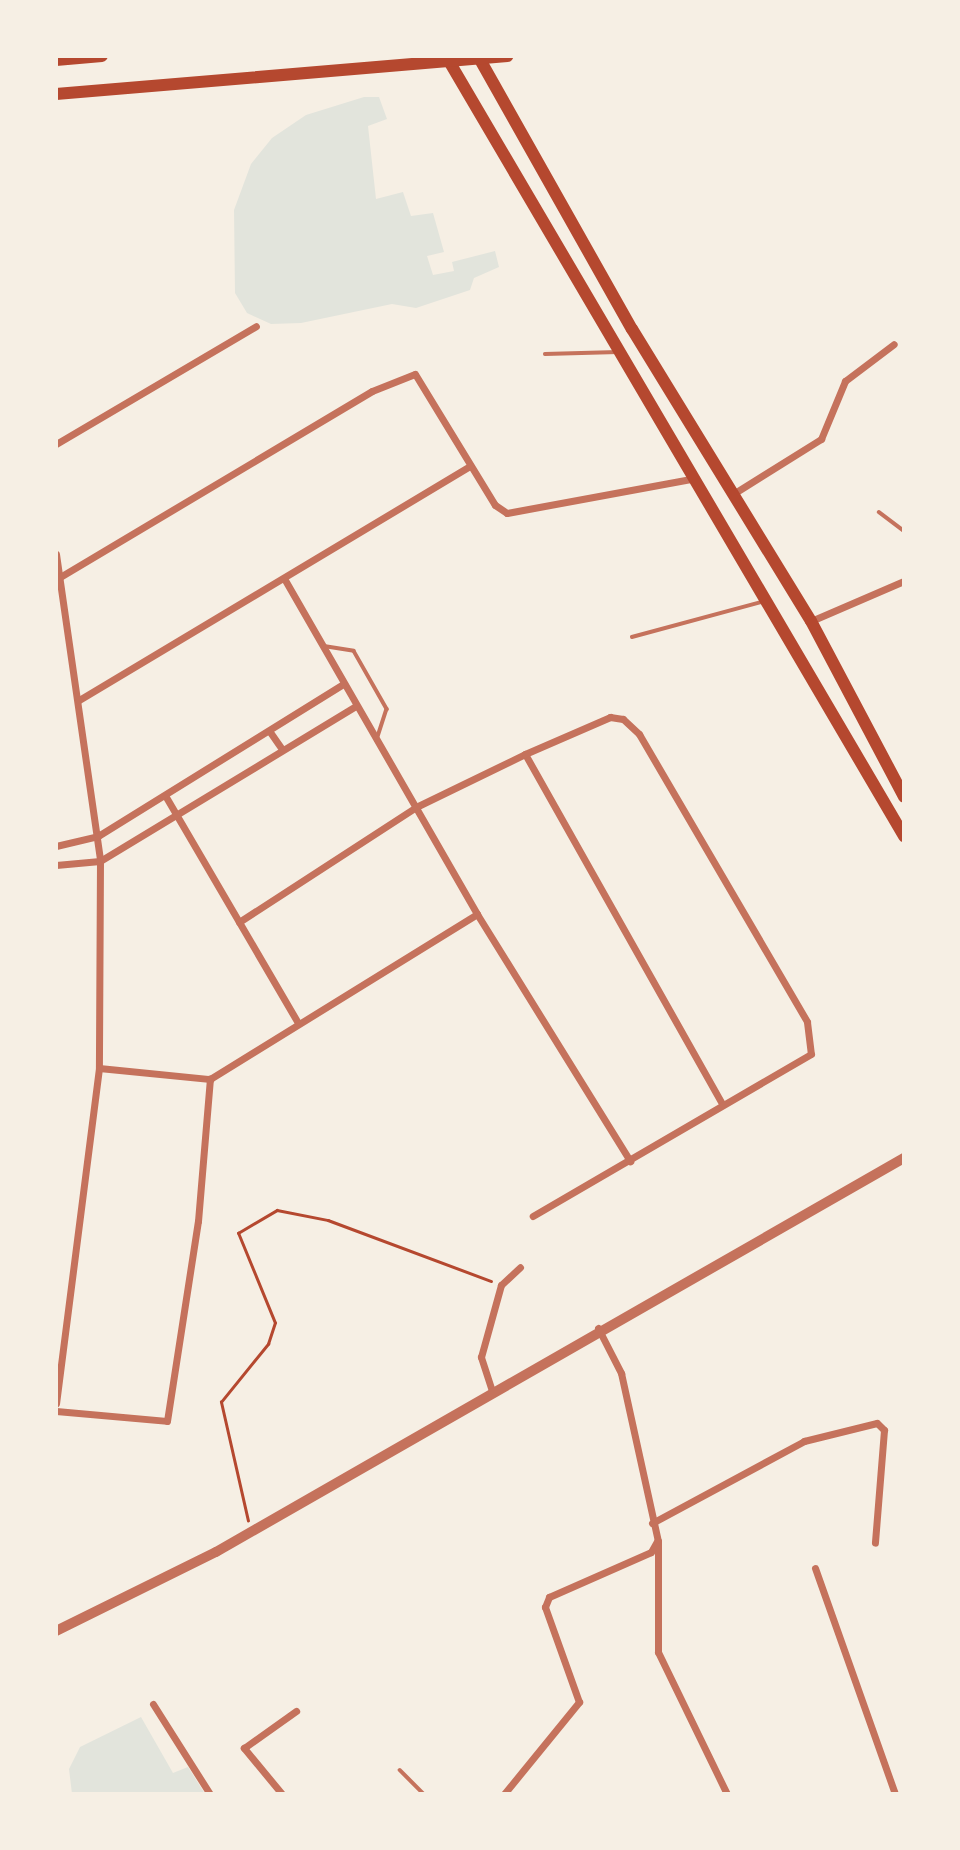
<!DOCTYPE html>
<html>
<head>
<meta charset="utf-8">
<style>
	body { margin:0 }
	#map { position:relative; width:960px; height:1850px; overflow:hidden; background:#f6efe4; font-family:Merriweather,serif }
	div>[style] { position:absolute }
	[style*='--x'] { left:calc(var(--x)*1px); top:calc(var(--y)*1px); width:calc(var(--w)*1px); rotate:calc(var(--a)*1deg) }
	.green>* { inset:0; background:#e2e4dc }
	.path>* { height:2.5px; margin:-1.25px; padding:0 1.25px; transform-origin:1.25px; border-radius:1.25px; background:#b5482f }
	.service>* { height:3.5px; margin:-1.75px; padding:0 1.75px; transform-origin:1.75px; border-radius:1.75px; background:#c5725c }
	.minor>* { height:7px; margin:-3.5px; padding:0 3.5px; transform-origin:3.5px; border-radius:3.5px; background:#c5725c }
	.tertiary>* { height:10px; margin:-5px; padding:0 5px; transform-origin:5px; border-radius:5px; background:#c5725c }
	.primary>* { height:12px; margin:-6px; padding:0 6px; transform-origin:6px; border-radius:6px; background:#b5482f }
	span { translate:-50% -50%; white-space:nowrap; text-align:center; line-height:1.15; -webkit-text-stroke:7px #f6efe4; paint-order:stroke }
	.frame { position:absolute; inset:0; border:58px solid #f6efe4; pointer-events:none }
</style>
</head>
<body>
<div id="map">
	<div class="green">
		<i style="clip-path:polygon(364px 97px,379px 97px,387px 119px,368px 126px,376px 199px,403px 192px,411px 216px,433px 213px,444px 252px,427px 256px,433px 275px,454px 271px,452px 262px,495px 251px,499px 267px,474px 278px,470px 290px,416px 308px,392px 304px,301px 323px,271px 324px,247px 313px,235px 293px,234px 210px,251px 164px,272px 138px,306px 115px)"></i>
		<i style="clip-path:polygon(141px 1717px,173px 1773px,188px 1767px,205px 1794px,72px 1794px,69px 1769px,80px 1747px)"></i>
	</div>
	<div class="path">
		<i style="--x:248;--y:1521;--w:122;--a:-102.8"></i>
		<i style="--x:221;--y:1402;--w:75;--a:-51"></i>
		<i style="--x:268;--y:1344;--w:22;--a:-72"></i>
		<i style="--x:275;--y:1323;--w:97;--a:-112.3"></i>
		<i style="--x:238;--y:1233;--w:45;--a:-30.5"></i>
		<i style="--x:277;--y:1210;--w:52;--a:11.1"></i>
		<i style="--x:328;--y:1220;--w:174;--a:20.5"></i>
	</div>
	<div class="service">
		<i style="--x:545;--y:354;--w:73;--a:-1.6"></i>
		<i style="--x:879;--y:512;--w:31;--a:37"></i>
		<i style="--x:632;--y:637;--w:135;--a:-15.1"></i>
		<i style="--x:324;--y:646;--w:30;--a:9"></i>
		<i style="--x:354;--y:651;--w:67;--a:60.4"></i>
		<i style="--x:387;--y:709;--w:33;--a:108"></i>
		<i style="--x:400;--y:1770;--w:34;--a:45"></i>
	</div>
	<div class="minor">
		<i style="--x:56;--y:444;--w:232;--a:-30.5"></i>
		<i style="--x:733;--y:494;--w:104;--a:-32"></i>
		<i style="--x:821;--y:439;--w:63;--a:-67.5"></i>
		<i style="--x:845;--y:381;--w:61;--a:-37.1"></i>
		<i style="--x:56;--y:554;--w:310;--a:81.8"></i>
		<i style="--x:100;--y:861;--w:207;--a:90.3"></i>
		<i style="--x:99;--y:1068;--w:338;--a:97.3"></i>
		<i style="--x:60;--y:577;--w:363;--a:-30.8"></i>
		<i style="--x:372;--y:391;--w:46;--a:-21.6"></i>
		<i style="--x:415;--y:374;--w:153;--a:58.6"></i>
		<i style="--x:495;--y:505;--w:14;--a:34"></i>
		<i style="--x:507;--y:513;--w:191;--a:-10.5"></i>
		<i style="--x:285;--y:580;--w:385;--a:60.1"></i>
		<i style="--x:477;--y:914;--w:291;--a:58.2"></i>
		<i style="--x:811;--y:621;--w:101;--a:-23.3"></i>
		<i style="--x:79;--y:700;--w:456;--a:-30.9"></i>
		<i style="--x:270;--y:732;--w:21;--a:55"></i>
		<i style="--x:525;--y:754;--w:401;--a:60.6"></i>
		<i style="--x:166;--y:797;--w:262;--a:59.7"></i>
		<i style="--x:56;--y:846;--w:43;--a:-13.4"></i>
		<i style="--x:98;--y:836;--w:288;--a:-31.8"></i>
		<i style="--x:56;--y:865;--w:44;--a:-5.2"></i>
		<i style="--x:100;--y:861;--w:299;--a:-31.2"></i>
		<i style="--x:239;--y:922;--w:211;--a:-33"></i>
		<i style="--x:416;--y:807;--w:121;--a:-25.9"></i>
		<i style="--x:525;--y:754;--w:93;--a:-23.5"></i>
		<i style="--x:610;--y:717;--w:13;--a:9"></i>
		<i style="--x:623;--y:719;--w:22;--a:43"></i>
		<i style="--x:639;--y:734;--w:333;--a:59.7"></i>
		<i style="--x:807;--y:1022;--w:32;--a:83"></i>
		<i style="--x:811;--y:1054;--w:322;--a:149.8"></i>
		<i style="--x:99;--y:1068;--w:112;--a:5.7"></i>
		<i style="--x:210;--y:1079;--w:314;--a:-31.7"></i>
		<i style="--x:598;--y:1328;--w:51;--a:62.9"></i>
		<i style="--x:621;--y:1373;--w:172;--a:77.6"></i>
		<i style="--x:658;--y:1541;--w:111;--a:90"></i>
		<i style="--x:658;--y:1652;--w:158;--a:64.1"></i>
		<i style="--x:492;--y:1391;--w:36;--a:-108"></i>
		<i style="--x:481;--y:1357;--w:75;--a:-74.5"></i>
		<i style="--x:501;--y:1285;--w:26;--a:-43"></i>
		<i style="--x:56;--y:1411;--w:111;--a:5.1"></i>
		<i style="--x:167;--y:1421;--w:202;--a:-81.2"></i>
		<i style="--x:198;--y:1221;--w:143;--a:-85.2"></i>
		<i style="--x:652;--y:1523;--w:173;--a:-28.3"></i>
		<i style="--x:804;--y:1441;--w:75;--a:-13.9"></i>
		<i style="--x:877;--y:1423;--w:10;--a:45"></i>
		<i style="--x:884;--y:1430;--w:113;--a:94.6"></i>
		<i style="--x:815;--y:1568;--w:240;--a:70.5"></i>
		<i style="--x:153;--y:1704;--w:107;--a:57.7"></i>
		<i style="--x:282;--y:1794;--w:60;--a:-129.6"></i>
		<i style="--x:244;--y:1748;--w:64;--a:-35.4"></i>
		<i style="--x:504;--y:1794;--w:119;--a:-50.8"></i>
		<i style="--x:579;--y:1702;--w:101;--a:-109.7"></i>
		<i style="--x:545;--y:1607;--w:11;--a:-68"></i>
		<i style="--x:549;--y:1597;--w:111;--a:-23.8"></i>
		<i style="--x:651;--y:1552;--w:13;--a:-61"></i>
	</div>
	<div class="tertiary">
		<i style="--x:56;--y:1631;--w:178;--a:-26.3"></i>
		<i style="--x:216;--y:1552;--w:793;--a:-29.8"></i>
	</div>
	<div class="primary">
		<i style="--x:446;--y:56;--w:905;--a:59.58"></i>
		<i style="--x:478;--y:56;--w:313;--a:60.6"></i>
		<i style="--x:632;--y:329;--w:342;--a:58.5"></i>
		<i style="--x:811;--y:621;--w:199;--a:62.1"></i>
		<i style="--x:56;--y:60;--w:46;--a:-5"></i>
		<i style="--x:56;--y:94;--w:453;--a:-4.8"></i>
	</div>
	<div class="frame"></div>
</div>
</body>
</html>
